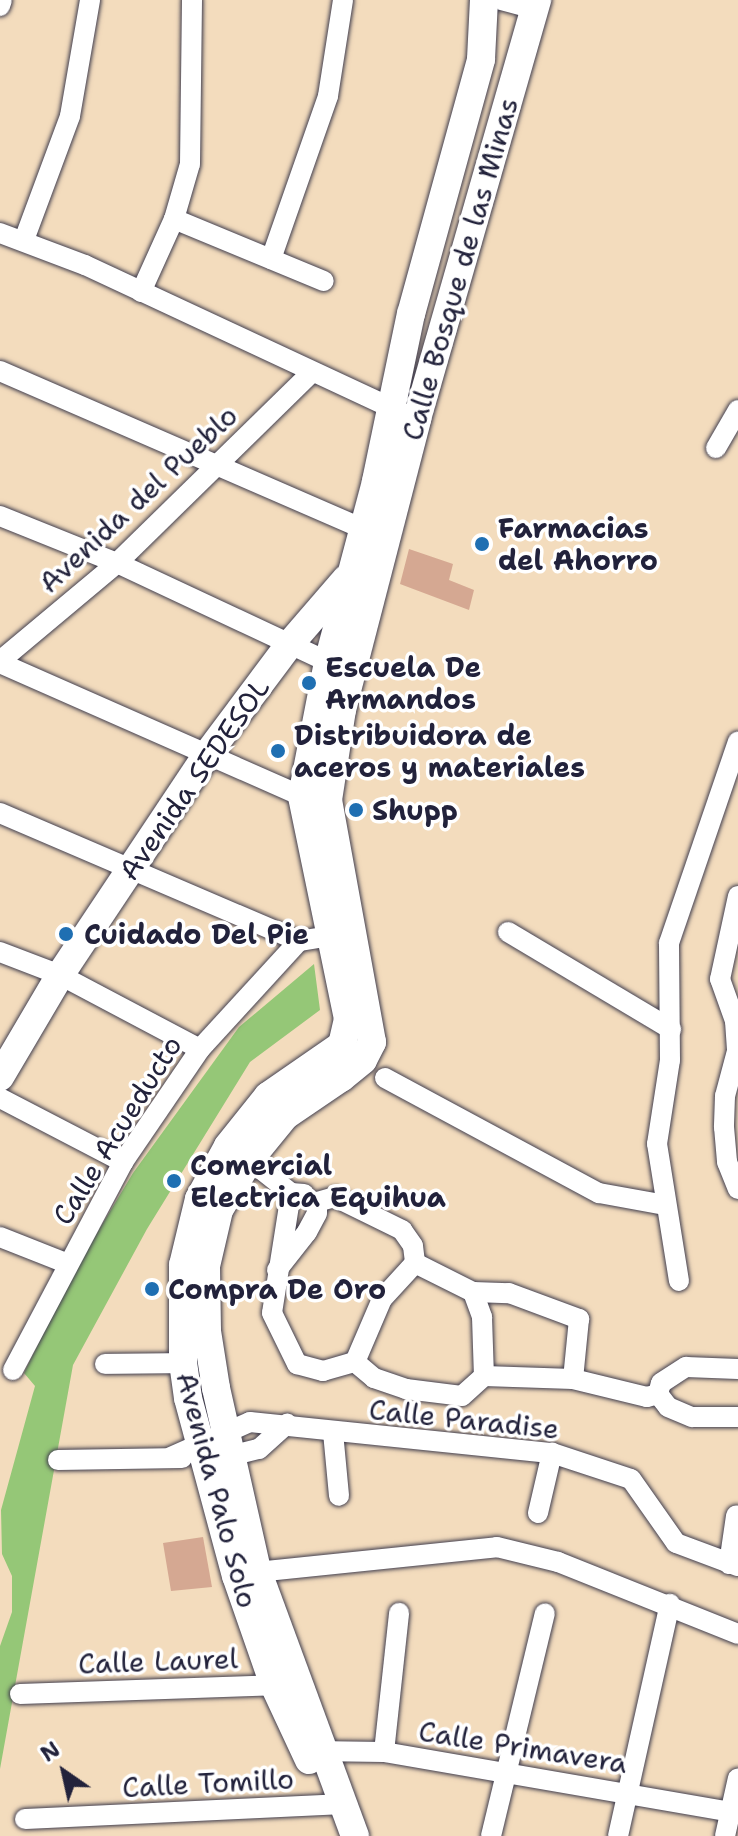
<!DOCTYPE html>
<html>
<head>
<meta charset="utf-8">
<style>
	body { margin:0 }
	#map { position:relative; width:738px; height:1836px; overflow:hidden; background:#f3dcbd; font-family:"Shantell Sans",sans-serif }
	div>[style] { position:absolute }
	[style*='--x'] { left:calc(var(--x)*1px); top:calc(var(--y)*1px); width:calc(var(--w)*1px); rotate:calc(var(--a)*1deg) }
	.green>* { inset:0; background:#95c777 }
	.building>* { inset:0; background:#d5a892 }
	.roads { filter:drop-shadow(0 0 2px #413e4e) drop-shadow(0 0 2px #413e4e) }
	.street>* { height:20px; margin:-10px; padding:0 10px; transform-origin:10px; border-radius:10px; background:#fff }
	.secondary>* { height:28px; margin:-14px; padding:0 14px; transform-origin:14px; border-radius:14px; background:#fff }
	.dots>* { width:22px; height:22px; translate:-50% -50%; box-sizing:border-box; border:4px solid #fff; border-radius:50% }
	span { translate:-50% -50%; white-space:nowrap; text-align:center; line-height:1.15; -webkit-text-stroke:7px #fff; paint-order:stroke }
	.street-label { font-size:28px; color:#22223b }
	.poi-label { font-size:28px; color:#22223b; font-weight:700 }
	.left { translate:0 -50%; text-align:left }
	.north { position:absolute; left:24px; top:1732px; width:80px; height:80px; -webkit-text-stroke:6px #fff; paint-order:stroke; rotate:326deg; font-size:22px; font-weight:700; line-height:32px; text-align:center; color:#22223b }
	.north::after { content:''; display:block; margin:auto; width:28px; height:36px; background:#22223b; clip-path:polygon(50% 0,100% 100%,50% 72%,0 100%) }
</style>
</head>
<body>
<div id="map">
	<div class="green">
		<i style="clip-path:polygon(314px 964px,320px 1010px,250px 1062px,147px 1229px,73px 1365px,0 1769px,0 1646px,12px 1612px,12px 1576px,2px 1554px,1px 1510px,35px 1386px,24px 1373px,73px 1273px,133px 1173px,239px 1027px)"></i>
	</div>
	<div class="building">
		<i style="clip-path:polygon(409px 549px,453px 564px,449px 580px,474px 590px,469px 610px,400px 584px)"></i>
		<i style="clip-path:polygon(203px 1537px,212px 1587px,171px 1591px,163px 1543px)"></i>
	</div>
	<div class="roads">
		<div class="street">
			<i style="--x:501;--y:0;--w:34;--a:15"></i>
			<i style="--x:0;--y:6;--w:6;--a:-72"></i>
			<i style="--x:174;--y:219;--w:162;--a:22.5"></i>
			<i style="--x:0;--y:233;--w:91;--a:20.6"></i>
			<i style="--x:85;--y:265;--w:351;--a:25"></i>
			<i style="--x:24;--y:240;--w:132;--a:-69.6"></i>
			<i style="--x:70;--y:116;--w:118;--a:-80.2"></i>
			<i style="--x:271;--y:259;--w:173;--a:-70.7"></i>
			<i style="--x:328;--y:96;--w:97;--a:-81.1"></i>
			<i style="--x:141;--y:292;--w:80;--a:-65.7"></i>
			<i style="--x:174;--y:219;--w:57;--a:-73.8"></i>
			<i style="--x:190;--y:164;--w:164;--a:-89.3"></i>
			<i style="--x:0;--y:371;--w:408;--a:23.5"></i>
			<i style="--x:716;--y:448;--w:44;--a:-59.9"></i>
			<i style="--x:0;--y:516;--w:126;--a:21.9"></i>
			<i style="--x:117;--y:563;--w:233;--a:25.1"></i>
			<i style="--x:0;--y:661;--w:153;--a:-39.9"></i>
			<i style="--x:117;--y:563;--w:270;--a:-44.4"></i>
			<i style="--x:0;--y:663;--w:330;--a:23.8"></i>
			<i style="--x:0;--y:813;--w:325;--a:23.2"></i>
			<i style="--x:299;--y:941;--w:31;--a:-9"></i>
			<i style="--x:738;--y:896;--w:85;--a:102.2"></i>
			<i style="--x:720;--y:979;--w:45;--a:70.3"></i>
			<i style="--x:735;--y:1021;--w:30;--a:86"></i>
			<i style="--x:737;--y:1051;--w:47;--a:104.9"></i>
			<i style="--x:725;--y:1096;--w:31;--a:92"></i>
			<i style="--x:724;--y:1127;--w:35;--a:85"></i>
			<i style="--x:727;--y:1162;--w:29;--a:68"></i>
			<i style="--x:508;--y:932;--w:190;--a:30.8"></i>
			<i style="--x:0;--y:952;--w:64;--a:21"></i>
			<i style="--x:60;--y:975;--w:158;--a:27.9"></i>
			<i style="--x:385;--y:1078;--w:243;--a:28.3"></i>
			<i style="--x:599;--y:1193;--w:68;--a:10.2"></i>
			<i style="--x:0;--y:1098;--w:139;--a:27.5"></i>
			<i style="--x:239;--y:1152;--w:66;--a:38.3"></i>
			<i style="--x:291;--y:1193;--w:13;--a:4"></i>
			<i style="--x:291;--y:1193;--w:121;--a:99"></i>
			<i style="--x:272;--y:1313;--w:57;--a:63.9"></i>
			<i style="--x:297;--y:1364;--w:27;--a:15"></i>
			<i style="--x:323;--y:1371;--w:33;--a:-16"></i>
			<i style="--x:355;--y:1362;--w:69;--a:-66.8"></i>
			<i style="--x:382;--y:1299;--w:49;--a:-47.5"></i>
			<i style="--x:415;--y:1263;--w:65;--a:26.6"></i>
			<i style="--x:473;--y:1292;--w:27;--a:70"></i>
			<i style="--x:482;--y:1317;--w:59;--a:88.1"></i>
			<i style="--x:317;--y:1202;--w:19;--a:-16"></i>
			<i style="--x:335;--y:1197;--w:75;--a:26.2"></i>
			<i style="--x:402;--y:1230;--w:19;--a:55"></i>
			<i style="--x:413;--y:1246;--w:17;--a:83"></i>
			<i style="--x:0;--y:1237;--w:71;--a:21.5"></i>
			<i style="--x:277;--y:1270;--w:48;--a:-51.7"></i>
			<i style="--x:307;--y:1232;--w:21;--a:-62"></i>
			<i style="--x:317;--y:1213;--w:11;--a:-90"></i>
			<i style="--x:679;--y:1281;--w:139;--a:-99.1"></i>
			<i style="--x:657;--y:1144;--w:85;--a:-81.2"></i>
			<i style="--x:670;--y:1060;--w:117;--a:-90.5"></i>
			<i style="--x:669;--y:943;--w:213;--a:-71.1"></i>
			<i style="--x:473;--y:1292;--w:36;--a:2"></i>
			<i style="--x:509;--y:1293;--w:75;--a:20.4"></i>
			<i style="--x:579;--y:1319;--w:60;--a:95.7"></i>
			<i style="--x:355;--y:1362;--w:25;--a:40"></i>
			<i style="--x:374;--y:1378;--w:34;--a:19"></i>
			<i style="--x:406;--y:1389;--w:56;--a:7.1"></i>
			<i style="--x:462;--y:1396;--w:30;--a:-42"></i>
			<i style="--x:105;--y:1364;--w:78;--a:-0.7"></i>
			<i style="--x:13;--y:1370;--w:235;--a:-62.1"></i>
			<i style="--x:123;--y:1162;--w:137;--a:-55.7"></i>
			<i style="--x:200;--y:1049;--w:147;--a:-47.5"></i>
			<i style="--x:484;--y:1376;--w:89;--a:1.9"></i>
			<i style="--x:573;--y:1379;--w:76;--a:13.7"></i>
			<i style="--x:647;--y:1397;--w:11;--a:-15"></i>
			<i style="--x:658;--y:1394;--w:11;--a:-75"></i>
			<i style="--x:661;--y:1383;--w:30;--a:-33"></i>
			<i style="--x:686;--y:1367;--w:52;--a:2.2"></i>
			<i style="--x:658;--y:1394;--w:16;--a:52"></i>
			<i style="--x:668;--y:1407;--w:26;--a:23"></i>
			<i style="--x:692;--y:1417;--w:46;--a:0"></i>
			<i style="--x:333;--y:1432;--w:64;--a:84.6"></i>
			<i style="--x:171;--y:1457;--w:86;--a:-23.9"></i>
			<i style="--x:250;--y:1422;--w:304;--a:5.9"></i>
			<i style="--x:552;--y:1453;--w:83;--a:18.2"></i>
			<i style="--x:631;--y:1479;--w:78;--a:54.9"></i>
			<i style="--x:676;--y:1543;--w:66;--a:20.4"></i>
			<i style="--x:222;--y:1458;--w:38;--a:-14"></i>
			<i style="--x:259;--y:1449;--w:38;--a:-42"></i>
			<i style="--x:58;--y:1460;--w:124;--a:-0.9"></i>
			<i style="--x:538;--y:1513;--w:62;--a:-76.9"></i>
			<i style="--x:729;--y:1564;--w:49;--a:-81.7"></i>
			<i style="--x:247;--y:1573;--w:251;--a:-5.9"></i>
			<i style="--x:497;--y:1547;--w:63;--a:13.8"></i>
			<i style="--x:558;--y:1562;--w:194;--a:21.8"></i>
			<i style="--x:20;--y:1694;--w:254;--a:-2"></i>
			<i style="--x:274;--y:1685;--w:11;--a:-27"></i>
			<i style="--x:314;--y:1751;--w:70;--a:0.8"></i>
			<i style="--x:384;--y:1752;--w:351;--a:9.8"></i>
			<i style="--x:384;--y:1752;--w:140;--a:-83.8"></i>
			<i style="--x:25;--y:1819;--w:320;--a:-2.7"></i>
			<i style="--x:491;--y:1836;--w:229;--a:-76.4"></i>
			<i style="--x:618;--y:1836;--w:238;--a:-77.4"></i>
			<i style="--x:725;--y:1836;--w:59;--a:-77.4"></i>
		</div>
		<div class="secondary">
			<i style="--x:0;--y:1077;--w:118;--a:-59.5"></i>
			<i style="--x:60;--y:975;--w:263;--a:-56.3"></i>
			<i style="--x:206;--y:756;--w:139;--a:-53.2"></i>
			<i style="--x:289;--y:645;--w:87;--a:-49.2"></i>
			<i style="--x:309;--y:1760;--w:83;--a:-115"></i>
			<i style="--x:274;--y:1685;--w:115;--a:-109.2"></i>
			<i style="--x:236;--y:1576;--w:184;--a:-105.1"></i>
			<i style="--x:188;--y:1398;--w:35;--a:-98"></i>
			<i style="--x:183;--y:1363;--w:98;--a:-90"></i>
			<i style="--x:183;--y:1265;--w:68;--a:-76.4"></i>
			<i style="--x:199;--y:1199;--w:60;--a:-61.3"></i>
			<i style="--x:228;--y:1146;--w:64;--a:-51.3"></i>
			<i style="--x:268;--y:1096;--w:90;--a:-34.6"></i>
			<i style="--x:342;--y:1045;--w:27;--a:-77"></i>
			<i style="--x:348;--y:1019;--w:228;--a:-101.7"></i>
			<i style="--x:302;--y:796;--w:136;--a:-79"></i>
			<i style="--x:328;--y:662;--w:187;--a:-75.1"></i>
			<i style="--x:376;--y:481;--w:171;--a:-78.2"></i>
			<i style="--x:411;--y:314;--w:264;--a:-74.6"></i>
			<i style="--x:481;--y:59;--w:59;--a:-87.1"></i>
			<i style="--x:355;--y:1836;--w:283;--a:-110.2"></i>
			<i style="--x:257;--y:1570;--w:187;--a:-102.7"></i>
			<i style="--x:216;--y:1388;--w:58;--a:-99"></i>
			<i style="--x:207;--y:1331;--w:65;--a:-90.9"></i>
			<i style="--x:206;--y:1266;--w:57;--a:-76.9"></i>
			<i style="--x:219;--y:1210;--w:60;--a:-58.7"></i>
			<i style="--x:250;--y:1159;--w:55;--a:-50.9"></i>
			<i style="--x:285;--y:1116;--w:68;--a:-34.2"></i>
			<i style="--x:341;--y:1078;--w:28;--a:-39"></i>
			<i style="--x:363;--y:1060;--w:20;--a:-63"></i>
			<i style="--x:372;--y:1042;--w:246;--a:-100.3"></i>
			<i style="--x:328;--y:800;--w:91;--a:-81.2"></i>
			<i style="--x:342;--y:710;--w:301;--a:-75.5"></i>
			<i style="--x:417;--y:419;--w:436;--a:-74"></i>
		</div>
	</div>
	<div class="dots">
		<i style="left:482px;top:544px;background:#1f6fb2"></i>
		<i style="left:309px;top:683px;background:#1f6fb2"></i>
		<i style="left:278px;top:751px;background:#1f6fb2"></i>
		<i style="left:356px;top:810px;background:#1f6fb2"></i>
		<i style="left:66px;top:934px;background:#1f6fb2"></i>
		<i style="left:174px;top:1181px;background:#1f6fb2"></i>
		<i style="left:152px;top:1289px;background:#1f6fb2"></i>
	</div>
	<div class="street-label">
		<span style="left:460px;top:269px;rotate:-74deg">Calle Bosque de las Minas</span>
		<span style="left:138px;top:499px;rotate:-43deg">Avenida del Pueblo</span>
		<span style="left:194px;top:779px;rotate:-55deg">Avenida SEDESOL</span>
		<span style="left:117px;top:1130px;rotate:-58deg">Calle Acueducto</span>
		<span style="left:464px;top:1419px;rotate:6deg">Calle Paradise</span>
		<span style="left:217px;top:1490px;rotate:75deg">Avenida Palo Solo</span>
		<span style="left:158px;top:1661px;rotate:-2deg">Calle Laurel</span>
		<span style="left:523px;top:1747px;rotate:9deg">Calle Primavera</span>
		<span style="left:208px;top:1783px;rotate:-3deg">Calle Tomillo</span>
	</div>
	<div class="poi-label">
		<span class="left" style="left:498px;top:544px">Farmacias<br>del Ahorro</span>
		<span class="left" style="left:325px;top:683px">Escuela De<br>Armandos</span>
		<span class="left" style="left:294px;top:751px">Distribuidora de<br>aceros y materiales</span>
		<span class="left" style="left:372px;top:810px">Shupp</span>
		<span class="left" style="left:84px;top:934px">Cuidado Del Pie</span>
		<span class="left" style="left:190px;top:1181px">Comercial<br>Electrica Equihua</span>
		<span class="left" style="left:168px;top:1289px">Compra De Oro</span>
	</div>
	<div class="north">N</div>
</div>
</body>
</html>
